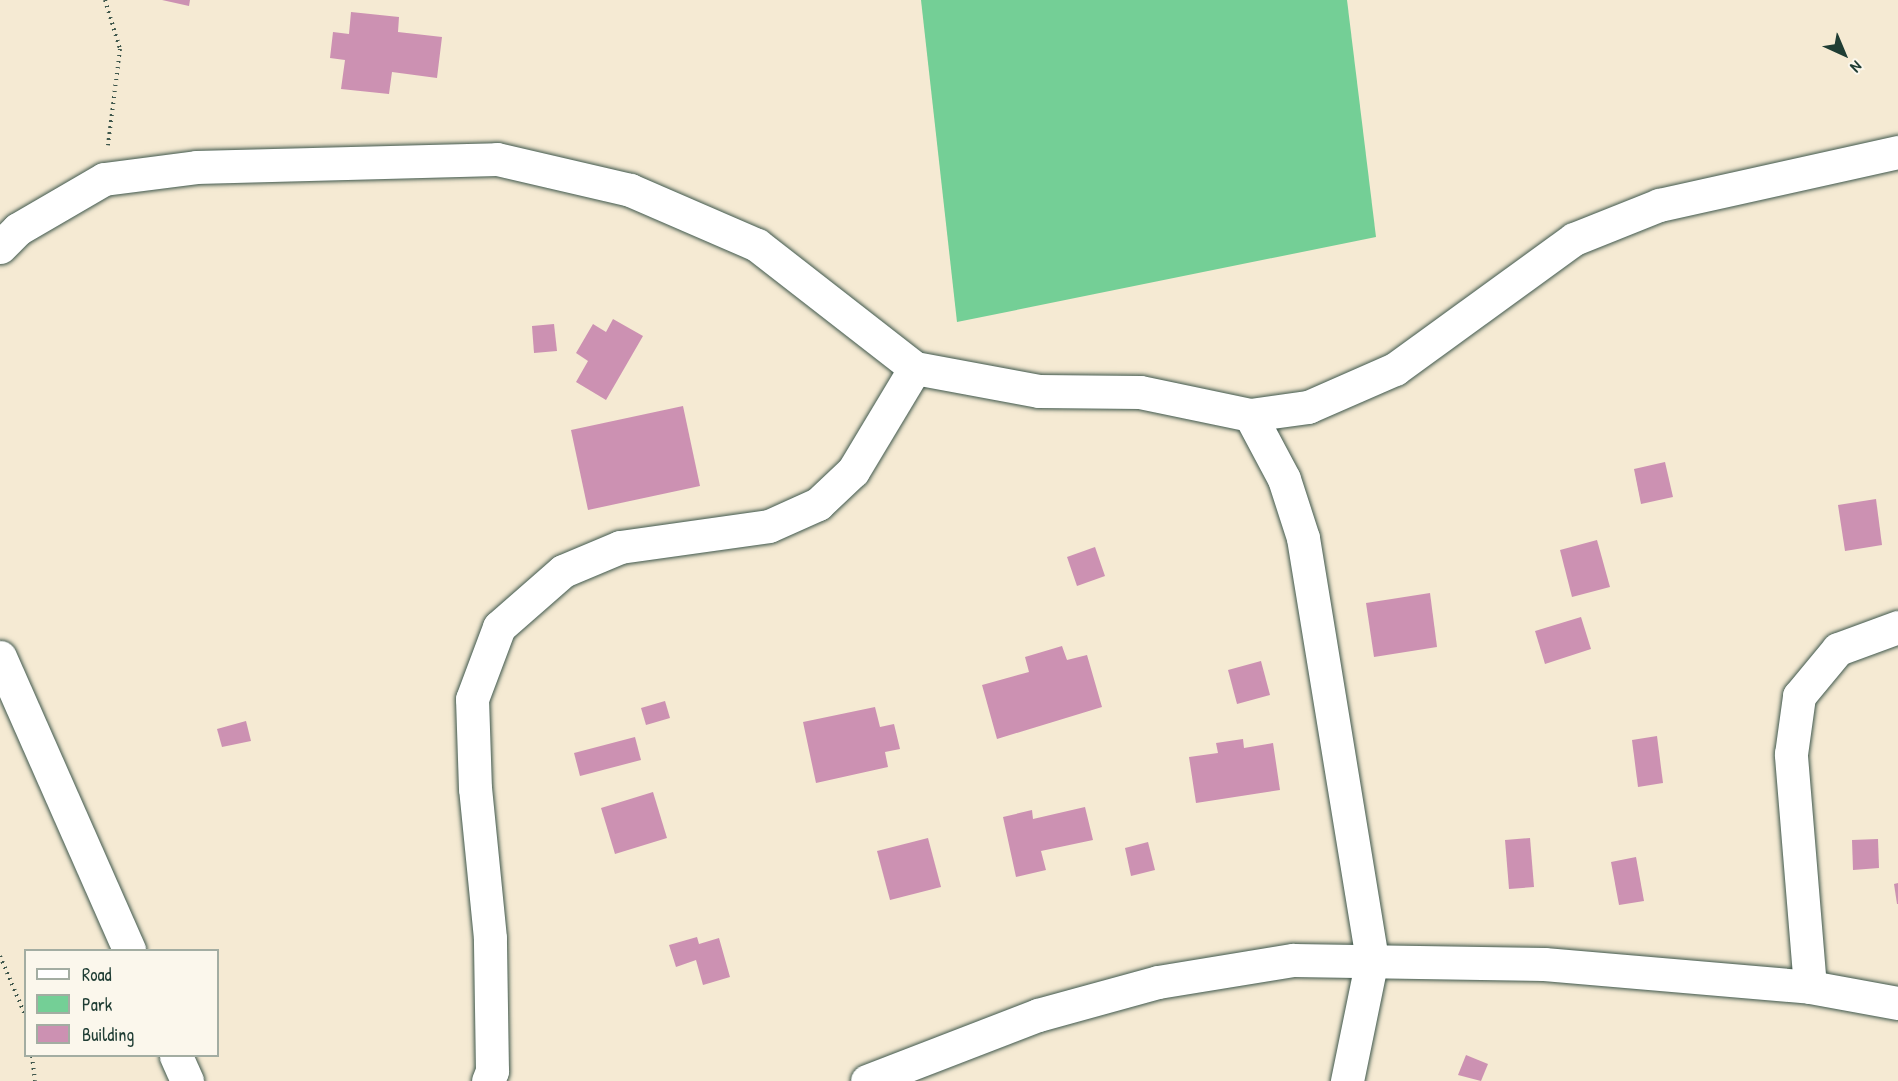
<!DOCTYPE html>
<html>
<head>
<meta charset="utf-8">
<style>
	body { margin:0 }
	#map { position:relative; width:1898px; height:1081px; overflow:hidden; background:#f5ead3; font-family:"Patrick Hand",sans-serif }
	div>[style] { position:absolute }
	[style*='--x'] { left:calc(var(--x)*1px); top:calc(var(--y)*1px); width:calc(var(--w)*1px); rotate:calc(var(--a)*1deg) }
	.green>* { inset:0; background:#74cf96 }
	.building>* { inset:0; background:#cc91b2 }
	.path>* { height:4px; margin-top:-2px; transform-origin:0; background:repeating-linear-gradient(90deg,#3f574c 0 1.5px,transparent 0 6px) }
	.roads { filter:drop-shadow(0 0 2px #3f574c) drop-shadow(0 0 2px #3f574c) }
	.street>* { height:33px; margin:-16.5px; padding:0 16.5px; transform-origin:16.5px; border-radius:16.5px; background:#fff }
	.secondary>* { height:33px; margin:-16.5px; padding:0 16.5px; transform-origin:16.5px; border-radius:16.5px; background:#fff }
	span { translate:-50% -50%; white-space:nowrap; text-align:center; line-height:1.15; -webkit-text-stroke:4.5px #fbf7ec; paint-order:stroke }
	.legend { position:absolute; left:24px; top:949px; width:195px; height:108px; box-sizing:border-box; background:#fbf7ec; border:2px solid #a3ada2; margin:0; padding:8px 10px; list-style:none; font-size:18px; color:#1f3d34 }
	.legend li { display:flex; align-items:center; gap:12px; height:30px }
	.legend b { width:30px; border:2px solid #a3ada2 }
	.north { position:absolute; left:1814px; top:24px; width:60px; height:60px; -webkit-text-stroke:4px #fbf7ec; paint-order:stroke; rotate:136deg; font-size:16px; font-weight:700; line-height:24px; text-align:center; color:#1f3d34 }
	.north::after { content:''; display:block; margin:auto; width:21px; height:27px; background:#1f3d34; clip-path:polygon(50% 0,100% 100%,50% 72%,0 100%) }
</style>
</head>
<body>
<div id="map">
	<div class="green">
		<i style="clip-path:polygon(921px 0,1347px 0,1376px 237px,957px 322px)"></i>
	</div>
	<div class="building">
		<i style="clip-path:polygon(162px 0,190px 0,189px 6px)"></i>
		<i style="clip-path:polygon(351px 12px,399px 17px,398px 32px,442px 37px,437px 78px,392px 72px,389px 94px,341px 89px,345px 60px,330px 58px,333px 32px,349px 34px)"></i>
		<i style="clip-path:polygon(613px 319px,643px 336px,606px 400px,576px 382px,588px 361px,576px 353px,593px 324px,606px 332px)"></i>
		<i style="clip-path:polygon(554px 324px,557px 351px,534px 353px,532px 326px)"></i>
		<i style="clip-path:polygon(683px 406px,700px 486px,588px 510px,571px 430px)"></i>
		<i style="clip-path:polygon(1665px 462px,1673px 497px,1641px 504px,1634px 469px)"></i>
		<i style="clip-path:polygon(1876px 499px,1882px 545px,1845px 551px,1838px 505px)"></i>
		<i style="clip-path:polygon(1597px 540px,1610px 587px,1572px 597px,1560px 550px)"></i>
		<i style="clip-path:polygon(1095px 547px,1105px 576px,1077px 586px,1067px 557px)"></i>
		<i style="clip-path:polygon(1430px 593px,1437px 647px,1374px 657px,1366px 603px)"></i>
		<i style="clip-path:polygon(1581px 617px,1591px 649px,1545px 664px,1535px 631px)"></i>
		<i style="clip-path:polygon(1062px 646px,1067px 660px,1087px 655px,1102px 707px,997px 739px,982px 685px,1029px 672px,1025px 657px)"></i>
		<i style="clip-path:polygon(1261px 661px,1270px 695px,1237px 704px,1228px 670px)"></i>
		<i style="clip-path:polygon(665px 701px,670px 718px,646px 725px,641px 708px)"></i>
		<i style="clip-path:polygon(875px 707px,880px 727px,894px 724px,900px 749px,885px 752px,888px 767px,816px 783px,803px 722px)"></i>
		<i style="clip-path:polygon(246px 721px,251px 741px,222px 747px,217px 729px)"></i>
		<i style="clip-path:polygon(1657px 736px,1663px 783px,1638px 787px,1632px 740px)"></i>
		<i style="clip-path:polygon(635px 737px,641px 760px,580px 776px,574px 753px)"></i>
		<i style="clip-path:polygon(1243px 739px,1244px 748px,1273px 743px,1280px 790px,1196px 803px,1189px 757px,1218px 753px,1216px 743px)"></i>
		<i style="clip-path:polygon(653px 792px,667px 838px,615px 854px,601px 808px)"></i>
		<i style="clip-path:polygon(1085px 807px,1093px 840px,1041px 851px,1046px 870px,1016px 877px,1003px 817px,1032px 810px,1033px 819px)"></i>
		<i style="clip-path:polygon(928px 838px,941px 887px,890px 900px,877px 851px)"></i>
		<i style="clip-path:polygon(1530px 838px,1534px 887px,1509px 889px,1505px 840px)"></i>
		<i style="clip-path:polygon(1878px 839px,1879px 868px,1853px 870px,1852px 840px)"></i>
		<i style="clip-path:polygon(1148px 842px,1155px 870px,1131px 876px,1125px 848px)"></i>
		<i style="clip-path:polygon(1636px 857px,1644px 901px,1619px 905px,1611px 862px)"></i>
		<i style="clip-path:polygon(1898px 883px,1898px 904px,1897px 904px,1894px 884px)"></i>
		<i style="clip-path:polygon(697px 937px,699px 944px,719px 938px,730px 977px,703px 985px,696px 960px,676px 967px,669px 945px)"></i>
		<i style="clip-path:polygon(1466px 1055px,1488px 1064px,1481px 1081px,1458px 1075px)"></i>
	</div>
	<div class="path">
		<i style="--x:105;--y:0;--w:51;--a:73"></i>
		<i style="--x:120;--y:49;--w:97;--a:97.1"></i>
		<i style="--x:0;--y:956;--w:66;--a:66.9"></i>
		<i style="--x:32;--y:1056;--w:25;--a:83"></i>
	</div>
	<div class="roads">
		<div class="street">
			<i style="--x:0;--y:247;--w:25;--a:-45"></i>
			<i style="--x:18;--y:229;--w:99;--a:-30.2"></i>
			<i style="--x:104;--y:179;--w:93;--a:-7.4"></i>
			<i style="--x:196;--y:167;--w:301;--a:-1.5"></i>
			<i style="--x:497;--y:159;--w:137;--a:13.1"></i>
			<i style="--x:630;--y:190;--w:138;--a:23.4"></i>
			<i style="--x:757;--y:245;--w:200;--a:37.9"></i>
			<i style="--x:915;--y:368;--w:126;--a:10.5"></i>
			<i style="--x:1039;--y:391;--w:101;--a:0.6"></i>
			<i style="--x:1140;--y:392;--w:112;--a:11.8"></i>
			<i style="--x:1250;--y:415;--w:59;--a:-7.9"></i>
			<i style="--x:1308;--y:407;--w:95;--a:-23.6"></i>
			<i style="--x:1395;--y:369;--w:221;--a:-36"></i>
			<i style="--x:1574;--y:239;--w:92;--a:-21.8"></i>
			<i style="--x:1659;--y:205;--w:245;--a:-12.5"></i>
			<i style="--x:1250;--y:415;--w:72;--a:62"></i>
			<i style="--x:1284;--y:479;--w:62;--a:72.1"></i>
			<i style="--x:1303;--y:538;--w:427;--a:80.7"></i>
			<i style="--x:1372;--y:959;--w:125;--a:101.6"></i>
			<i style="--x:0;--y:657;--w:320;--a:66.2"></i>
			<i style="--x:1810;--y:987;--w:234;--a:-94.7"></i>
			<i style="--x:1791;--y:754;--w:59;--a:-82.1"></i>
			<i style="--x:1799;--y:696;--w:61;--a:-50.3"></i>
			<i style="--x:1838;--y:649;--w:64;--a:-20.1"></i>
			<i style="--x:176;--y:1056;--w:27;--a:66"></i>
			<i style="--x:488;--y:1081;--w:11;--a:-68"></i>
			<i style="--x:492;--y:1071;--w:133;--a:-90.9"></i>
			<i style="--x:490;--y:938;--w:150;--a:-95.7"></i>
			<i style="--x:475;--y:789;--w:90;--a:-91.9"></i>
			<i style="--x:472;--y:699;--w:77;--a:-69.4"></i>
			<i style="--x:499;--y:627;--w:85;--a:-41.2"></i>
			<i style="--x:563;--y:571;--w:62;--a:-22.8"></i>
			<i style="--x:620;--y:547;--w:150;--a:-8"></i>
			<i style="--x:769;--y:526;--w:54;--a:-24.2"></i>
			<i style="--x:818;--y:504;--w:48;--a:-43.3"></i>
			<i style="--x:853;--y:471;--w:120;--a:-59"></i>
		</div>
		<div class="secondary">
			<i style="--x:867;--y:1081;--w:183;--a:-21.1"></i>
			<i style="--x:1038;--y:1015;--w:124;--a:-15.4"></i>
			<i style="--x:1158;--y:982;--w:137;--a:-9.3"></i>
			<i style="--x:1293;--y:960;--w:251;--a:0.9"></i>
			<i style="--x:1544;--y:964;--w:267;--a:4.9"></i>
			<i style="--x:1810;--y:987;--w:89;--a:10.3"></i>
		</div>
	</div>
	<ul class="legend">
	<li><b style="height:8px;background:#fff"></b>Road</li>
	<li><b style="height:16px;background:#74cf96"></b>Park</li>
	<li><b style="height:16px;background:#cc91b2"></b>Building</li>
	</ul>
	<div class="north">N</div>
</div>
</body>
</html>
